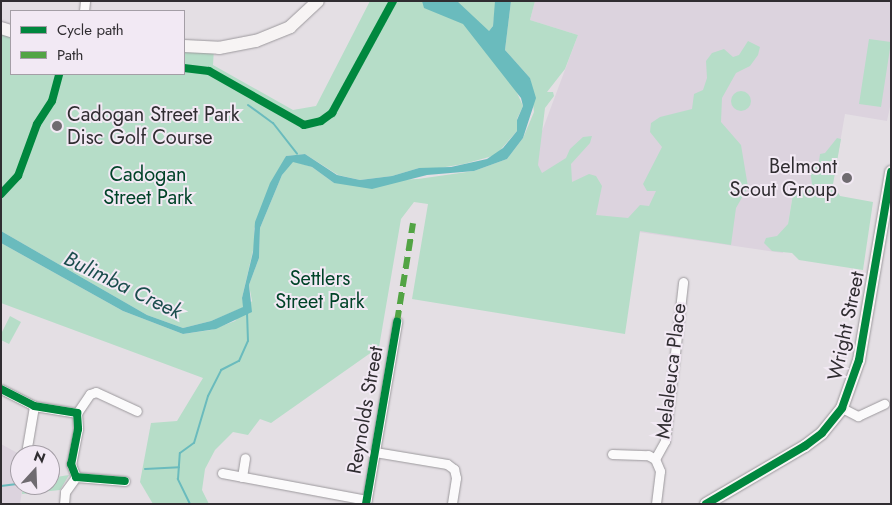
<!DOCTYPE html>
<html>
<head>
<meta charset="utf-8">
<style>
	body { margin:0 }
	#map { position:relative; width:892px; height:505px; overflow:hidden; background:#e4dfe4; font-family:Jost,sans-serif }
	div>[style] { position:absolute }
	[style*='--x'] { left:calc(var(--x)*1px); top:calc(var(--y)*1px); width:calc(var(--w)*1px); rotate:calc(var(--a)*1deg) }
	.built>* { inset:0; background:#dcd3de }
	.green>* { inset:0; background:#b6ddc8 }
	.round { border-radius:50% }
	.water>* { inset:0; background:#6abbbd }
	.stream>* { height:2px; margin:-1px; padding:0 1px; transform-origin:1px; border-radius:1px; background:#6abbbd }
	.roads { filter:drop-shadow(0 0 1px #9c999d) drop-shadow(0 0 1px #9c999d) }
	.street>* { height:9px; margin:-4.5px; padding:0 4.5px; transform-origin:4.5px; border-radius:4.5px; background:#fbfafb }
	.secondary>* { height:12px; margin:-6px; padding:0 6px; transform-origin:6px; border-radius:6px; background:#f7f4f4 }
	.quiet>* { height:6px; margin-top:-3px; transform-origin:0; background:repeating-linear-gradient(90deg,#52a444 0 12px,transparent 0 18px) }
	.cycleway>* { height:8px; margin:-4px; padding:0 4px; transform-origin:4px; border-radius:4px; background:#00873e }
	.dots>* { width:14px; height:14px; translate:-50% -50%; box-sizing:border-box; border:2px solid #f2e9f4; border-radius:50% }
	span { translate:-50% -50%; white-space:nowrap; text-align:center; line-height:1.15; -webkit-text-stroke:4px #f2e9f4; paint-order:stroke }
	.poi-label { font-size:20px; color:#302d31 }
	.left { translate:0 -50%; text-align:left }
	.right { translate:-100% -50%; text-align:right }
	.park-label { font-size:20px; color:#004328 }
	.street-label { font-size:20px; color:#302d31 }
	.water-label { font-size:21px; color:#1b4d4d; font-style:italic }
	.frame { position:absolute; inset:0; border:2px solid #302d31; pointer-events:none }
	.legend { position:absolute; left:10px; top:10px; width:175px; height:65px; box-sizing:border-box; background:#f2e9f4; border:1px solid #a49ea6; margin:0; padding:6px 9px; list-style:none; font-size:15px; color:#302d31 }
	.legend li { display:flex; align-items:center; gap:10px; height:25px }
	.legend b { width:25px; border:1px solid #a49ea6 }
	.north { position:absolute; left:10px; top:445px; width:50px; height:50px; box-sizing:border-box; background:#f2e9f4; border:1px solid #a49ea6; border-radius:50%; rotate:20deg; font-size:14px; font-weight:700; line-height:20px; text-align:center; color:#302d31 }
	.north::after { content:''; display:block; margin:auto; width:18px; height:22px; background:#6f6b70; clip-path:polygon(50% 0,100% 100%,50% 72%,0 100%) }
</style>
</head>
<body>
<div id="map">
	<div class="built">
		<i style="clip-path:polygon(535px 1px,891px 1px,891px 102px,887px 121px,845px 114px,831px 195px,794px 188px,783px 253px,521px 215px,538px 142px,578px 35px,530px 20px)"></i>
		<i style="clip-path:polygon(1px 444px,21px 455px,20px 485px,23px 485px,20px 504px,1px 504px)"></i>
	</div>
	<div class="green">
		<i style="clip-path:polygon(370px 1px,496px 1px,493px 26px,489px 31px,523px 106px,517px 119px,517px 131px,496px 155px,464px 164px,433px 169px,419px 168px,392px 176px,360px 180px,338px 175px,305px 154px,286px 156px,254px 229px,255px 242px,242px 298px,244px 307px,211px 321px,183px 328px,147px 315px,1px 231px,1px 28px,11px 31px,11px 74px,184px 74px,184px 46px,214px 48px,213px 65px,293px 110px,316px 106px)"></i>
		<i style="clip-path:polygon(511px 1px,535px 1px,530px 20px,578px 35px,565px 69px,547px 92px,553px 92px,554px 96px,545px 108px,538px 165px,542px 173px,566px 158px,570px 149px,583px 137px,592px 136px,590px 143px,571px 164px,572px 182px,589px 174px,596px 176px,602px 186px,596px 215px,628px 218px,640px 205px,649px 206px,656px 191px,647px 191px,643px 184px,662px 147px,650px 132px,651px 123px,660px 117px,692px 109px,694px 94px,703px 90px,707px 78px,706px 61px,712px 53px,724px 49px,733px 57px,739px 55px,748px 41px,760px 47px,758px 55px,750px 66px,736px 73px,722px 98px,721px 122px,741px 145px,748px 187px,736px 208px,731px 245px,640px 231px,625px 334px,412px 299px,428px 204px,414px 202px,401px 219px,379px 347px,271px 423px,260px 419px,248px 435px,233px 432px,215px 450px,205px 469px,202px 490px,209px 504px,153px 504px,140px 482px,151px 423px,177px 421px,203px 378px,1px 303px,1px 243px,123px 311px,183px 334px,211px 330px,235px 321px,252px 301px,249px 285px,259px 258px,260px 228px,282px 175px,293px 161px,312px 167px,334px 183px,418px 179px,474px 171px,507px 159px,523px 138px,534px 112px,530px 78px,505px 50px)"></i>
		<i style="clip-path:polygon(869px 39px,891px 42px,881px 107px,859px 104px)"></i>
		<i class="round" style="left:731px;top:91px;width:20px;height:20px"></i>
		<i style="clip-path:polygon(837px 138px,841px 139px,833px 184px,840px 196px,873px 202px,863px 270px,799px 260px,792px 253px,772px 251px,764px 243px,766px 238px,777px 236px,788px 224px,794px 188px,802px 190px,812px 184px,810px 170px,819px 161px,820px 154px,825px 153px)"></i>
		<i style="clip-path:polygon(10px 316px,21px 322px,9px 344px,1px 340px,1px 334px)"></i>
		<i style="clip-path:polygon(69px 475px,60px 490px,22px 494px,23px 485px,50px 485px,50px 478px)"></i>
	</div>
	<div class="water">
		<i style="clip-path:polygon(422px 1px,457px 1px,489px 31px,493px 26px,495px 1px,511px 1px,505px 50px,530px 78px,536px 98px,523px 138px,507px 159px,474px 171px,427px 175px,372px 189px,334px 183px,312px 167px,293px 162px,282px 175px,260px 228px,259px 258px,249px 285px,252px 312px,216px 329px,183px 334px,123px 311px,1px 243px,1px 231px,147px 315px,183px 328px,211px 321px,243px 307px,242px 298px,253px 252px,255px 222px,270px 183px,286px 156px,305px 154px,337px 175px,360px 180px,392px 176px,419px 168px,451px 167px,487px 159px,503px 148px,517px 131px,517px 120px,523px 106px,521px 98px,463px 24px,424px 8px)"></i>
	</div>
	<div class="stream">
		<i style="--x:248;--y:105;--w:31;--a:36"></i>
		<i style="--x:273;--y:123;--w:39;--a:52"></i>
		<i style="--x:145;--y:469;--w:34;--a:-3"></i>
		<i style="--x:1;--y:486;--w:16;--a:-7"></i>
		<i style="--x:190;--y:504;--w:28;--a:-116"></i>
		<i style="--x:178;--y:479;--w:26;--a:-86"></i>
		<i style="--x:180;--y:453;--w:17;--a:-36"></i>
		<i style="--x:194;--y:443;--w:49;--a:-73.4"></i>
		<i style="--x:208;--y:396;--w:29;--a:-63"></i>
		<i style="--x:221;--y:370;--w:20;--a:-27"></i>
		<i style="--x:239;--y:361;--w:22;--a:-66"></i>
		<i style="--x:248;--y:341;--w:27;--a:-92"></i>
	</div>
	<div class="roads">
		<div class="street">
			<i style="--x:84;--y:11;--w:10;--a:-84"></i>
			<i style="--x:1;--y:389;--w:37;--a:27"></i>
			<i style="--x:34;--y:406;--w:44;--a:9.2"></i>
			<i style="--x:77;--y:413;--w:16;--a:86"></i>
			<i style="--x:78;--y:429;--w:36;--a:101"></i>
			<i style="--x:71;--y:464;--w:14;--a:69"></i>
			<i style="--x:76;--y:477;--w:49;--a:4.7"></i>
			<i style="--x:842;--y:408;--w:18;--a:27"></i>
			<i style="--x:858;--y:416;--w:29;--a:-25"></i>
			<i style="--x:77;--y:413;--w:23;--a:-56"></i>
			<i style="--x:90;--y:394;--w:6;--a:-18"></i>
			<i style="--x:96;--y:392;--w:45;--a:24.9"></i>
			<i style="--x:375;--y:452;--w:73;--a:9.5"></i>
			<i style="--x:447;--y:464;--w:9;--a:36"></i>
			<i style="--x:454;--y:469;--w:9;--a:77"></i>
			<i style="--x:456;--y:478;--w:26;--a:99"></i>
			<i style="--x:26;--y:453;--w:48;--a:-80.3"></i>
			<i style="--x:612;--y:454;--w:36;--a:2"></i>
			<i style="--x:648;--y:455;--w:8;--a:30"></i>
			<i style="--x:655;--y:459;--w:13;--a:67"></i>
			<i style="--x:660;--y:471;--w:33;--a:97"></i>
			<i style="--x:655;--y:459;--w:21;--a:-61"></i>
			<i style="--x:665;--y:441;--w:160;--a:-83.5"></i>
			<i style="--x:222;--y:473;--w:147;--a:10.6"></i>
			<i style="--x:242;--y:477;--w:19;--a:-81"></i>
			<i style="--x:64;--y:504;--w:12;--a:-85"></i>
			<i style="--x:65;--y:492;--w:19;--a:-54"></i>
			<i style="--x:366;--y:504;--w:185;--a:-80.3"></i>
		</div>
		<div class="secondary">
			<i style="--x:1;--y:28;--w:10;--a:17"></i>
			<i style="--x:184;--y:46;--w:35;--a:3"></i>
			<i style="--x:219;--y:48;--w:38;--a:-11"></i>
			<i style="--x:256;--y:41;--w:37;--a:-22"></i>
			<i style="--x:290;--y:27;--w:38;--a:-43"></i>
			<i style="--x:706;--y:504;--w:115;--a:-30.4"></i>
			<i style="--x:805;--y:446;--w:21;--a:-37"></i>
			<i style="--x:822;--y:433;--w:32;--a:-51"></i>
			<i style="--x:842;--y:408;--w:51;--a:-70.5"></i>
			<i style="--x:859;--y:360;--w:191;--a:-80.3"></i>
		</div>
	</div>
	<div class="quiet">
		<i style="--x:397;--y:322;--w:100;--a:-80.8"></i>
	</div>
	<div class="cycleway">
		<i style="--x:184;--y:68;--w:25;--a:7"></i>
		<i style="--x:209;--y:71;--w:109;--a:29.6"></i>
		<i style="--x:304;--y:125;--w:17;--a:-13"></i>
		<i style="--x:321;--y:121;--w:14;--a:-36"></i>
		<i style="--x:332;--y:113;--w:128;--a:-61.4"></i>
		<i style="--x:1;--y:194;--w:25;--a:-47"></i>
		<i style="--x:18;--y:176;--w:55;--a:-69.9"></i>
		<i style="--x:37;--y:124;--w:27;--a:-57"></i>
		<i style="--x:52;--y:101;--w:28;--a:-75"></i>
		<i style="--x:1;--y:389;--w:37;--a:27"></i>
		<i style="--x:34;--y:406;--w:44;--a:9.2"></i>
		<i style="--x:77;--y:413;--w:16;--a:86"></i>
		<i style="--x:78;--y:429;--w:36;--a:101"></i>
		<i style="--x:71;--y:464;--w:14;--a:69"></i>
		<i style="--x:76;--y:477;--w:49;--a:4.7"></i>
		<i style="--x:366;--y:504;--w:185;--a:-80.3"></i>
		<i style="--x:706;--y:504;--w:115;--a:-30.4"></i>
		<i style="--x:805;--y:446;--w:21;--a:-37"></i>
		<i style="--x:822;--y:433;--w:32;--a:-51"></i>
		<i style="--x:842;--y:408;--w:51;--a:-70.5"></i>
		<i style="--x:859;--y:360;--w:191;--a:-80.3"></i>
	</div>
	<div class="dots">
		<i style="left:57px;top:126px;background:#6f6b70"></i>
		<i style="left:847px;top:178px;background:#6f6b70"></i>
	</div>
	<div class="poi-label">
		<span class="left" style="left:67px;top:126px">Cadogan Street Park<br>Disc Golf Course</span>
		<span class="right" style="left:837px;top:178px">Belmont<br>Scout Group</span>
	</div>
	<div class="park-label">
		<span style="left:148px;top:186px">Cadogan<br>Street Park</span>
		<span style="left:320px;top:290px">Settlers<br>Street Park</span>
	</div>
	<div class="street-label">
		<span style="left:846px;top:326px;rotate:-78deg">Wright Street</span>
		<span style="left:671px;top:371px;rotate:-83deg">Melaleuca Place</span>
		<span style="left:365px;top:410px;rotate:-80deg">Reynolds Street</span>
	</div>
	<div class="water-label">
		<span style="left:123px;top:285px;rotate:26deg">Bulimba Creek</span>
	</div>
	<div class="frame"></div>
	<ul class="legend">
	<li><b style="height:6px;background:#00873e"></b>Cycle path</li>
	<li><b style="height:6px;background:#52a444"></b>Path</li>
	</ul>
	<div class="north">N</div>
</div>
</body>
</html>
